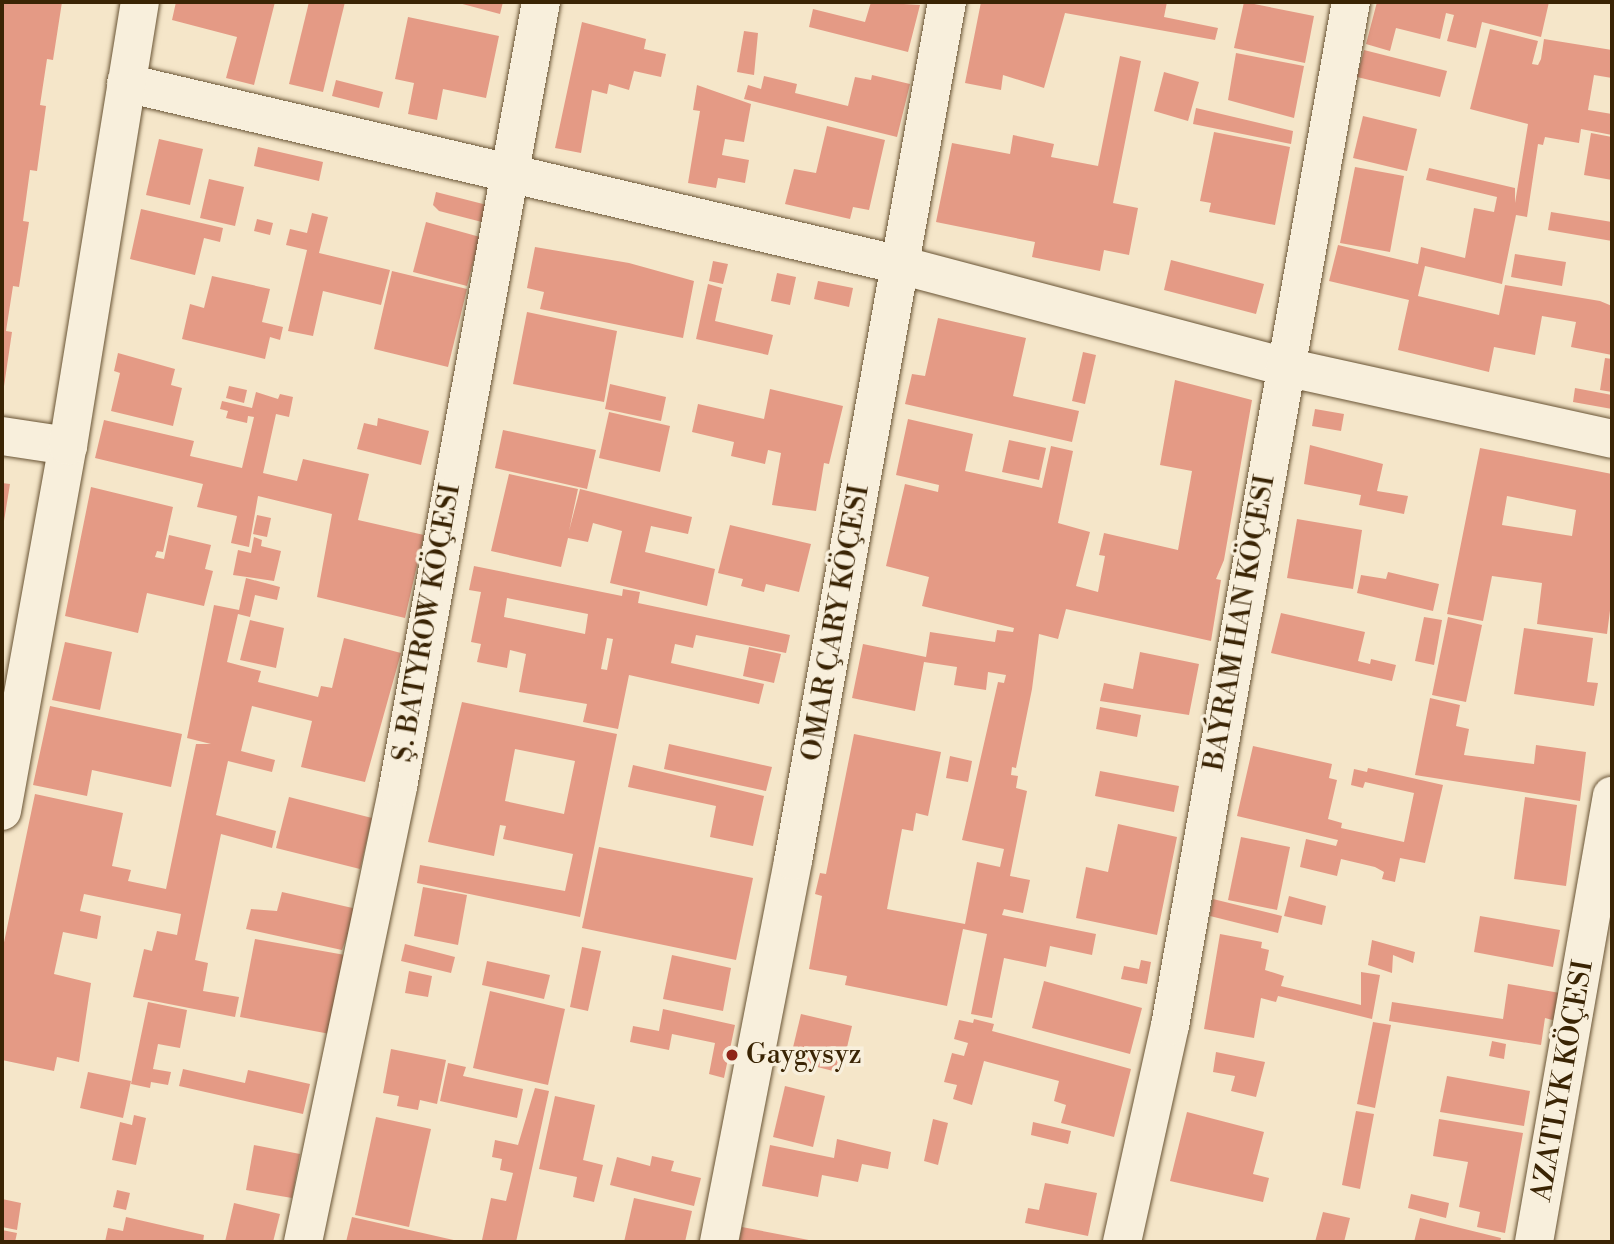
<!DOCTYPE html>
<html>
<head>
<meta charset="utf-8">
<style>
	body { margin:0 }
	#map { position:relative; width:1614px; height:1244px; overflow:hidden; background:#f5e6c9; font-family:"Libre Bodoni",serif }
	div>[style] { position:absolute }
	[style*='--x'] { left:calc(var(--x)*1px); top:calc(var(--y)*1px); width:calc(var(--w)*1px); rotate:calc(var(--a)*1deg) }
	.building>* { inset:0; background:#e49a85 }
	.roads { filter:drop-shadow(0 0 2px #695435) drop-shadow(0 0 2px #695435) }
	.minor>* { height:38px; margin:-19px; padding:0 19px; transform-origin:19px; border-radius:19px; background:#f8efdc }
	.dots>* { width:19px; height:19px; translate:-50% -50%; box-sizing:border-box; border:4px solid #f8efdc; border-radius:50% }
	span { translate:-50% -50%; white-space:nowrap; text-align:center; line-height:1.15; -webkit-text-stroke:7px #f8efdc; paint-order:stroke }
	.street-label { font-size:28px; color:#3a2404 }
	.poi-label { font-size:28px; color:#3a2404 }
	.left { translate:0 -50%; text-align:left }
	.frame { position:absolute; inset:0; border:4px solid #3a2404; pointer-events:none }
</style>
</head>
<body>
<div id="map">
	<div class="building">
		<i style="clip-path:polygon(2px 2px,62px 2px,53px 60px,47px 59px,40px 105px,46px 106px,37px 171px,30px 170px,23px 221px,29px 222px,19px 287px,13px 286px,6px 331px,12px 332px,3px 393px)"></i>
		<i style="clip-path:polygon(176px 2px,275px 2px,254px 85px,226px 78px,237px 37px,172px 20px)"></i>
		<i style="clip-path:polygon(309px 2px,345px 2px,323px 92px,289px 84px)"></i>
		<i style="clip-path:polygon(455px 2px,503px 2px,500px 14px)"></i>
		<i style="clip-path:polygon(871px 2px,920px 5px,908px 52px,809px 27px,813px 9px,865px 22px)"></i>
		<i style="clip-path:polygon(981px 2px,1167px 2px,1164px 17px,1218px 28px,1215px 40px,1065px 13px,1044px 88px,1003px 75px,1001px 90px,965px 83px)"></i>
		<i style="clip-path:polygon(1244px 2px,1314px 16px,1305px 63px,1234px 48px)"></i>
		<i style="clip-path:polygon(1377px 2px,1549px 2px,1541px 37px,1482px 22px,1476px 48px,1447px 41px,1454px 15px,1446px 13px,1440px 39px,1396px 28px,1390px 51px,1366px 44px)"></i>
		<i style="clip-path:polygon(408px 17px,499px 36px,486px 98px,443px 89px,437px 120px,408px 114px,414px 83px,395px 79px)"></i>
		<i style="clip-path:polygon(582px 22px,646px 39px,644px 49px,666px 54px,661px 77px,634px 71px,629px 90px,609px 84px,607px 94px,592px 90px,581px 153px,555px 148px)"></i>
		<i style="clip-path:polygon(1490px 29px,1538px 41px,1532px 64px,1538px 65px,1541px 59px,1544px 39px,1612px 50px,1612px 78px,1594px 75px,1588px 110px,1612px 114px,1612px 135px,1581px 129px,1579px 143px,1545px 137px,1543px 145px,1538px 144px,1527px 217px,1516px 215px,1502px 284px,1425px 266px,1418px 296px,1499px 315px,1505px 285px,1600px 301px,1612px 306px,1612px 355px,1571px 347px,1576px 322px,1542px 316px,1535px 355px,1494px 347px,1489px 372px,1398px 350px,1409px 300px,1329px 281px,1338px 245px,1418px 264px,1421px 247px,1465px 258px,1474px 208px,1494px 212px,1497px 197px,1426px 180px,1429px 168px,1515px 188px,1515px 203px,1528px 124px,1470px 109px)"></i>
		<i style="clip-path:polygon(744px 31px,758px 33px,754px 75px,737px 72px)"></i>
		<i style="clip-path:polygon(1364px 50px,1447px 71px,1440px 97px,1357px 77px)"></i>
		<i style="clip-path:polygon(1236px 53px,1304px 66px,1294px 118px,1228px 100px)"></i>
		<i style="clip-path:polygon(1120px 56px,1141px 61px,1113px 203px,1138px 208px,1129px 255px,1104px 250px,1100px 271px,1032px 257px,1035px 242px,936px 222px,952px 143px,1010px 154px,1013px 135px,1054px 144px,1051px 157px,1098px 166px)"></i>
		<i style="clip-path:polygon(1164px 72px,1199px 82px,1188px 121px,1154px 111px)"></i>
		<i style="clip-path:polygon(872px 75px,910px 84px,897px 137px,744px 99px,748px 85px,761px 89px,764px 76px,797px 84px,795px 93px,848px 106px,855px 77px,871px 80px)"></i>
		<i style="clip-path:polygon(336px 80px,383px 92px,379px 108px,332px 96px)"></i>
		<i style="clip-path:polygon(697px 85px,751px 104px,744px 142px,725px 139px,722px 155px,749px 160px,745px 183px,718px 178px,716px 188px,688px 183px,700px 111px,693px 110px)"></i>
		<i style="clip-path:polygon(1196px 108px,1293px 131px,1291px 144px,1193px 124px)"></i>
		<i style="clip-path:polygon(1363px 116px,1417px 129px,1407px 171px,1353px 158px)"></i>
		<i style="clip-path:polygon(827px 126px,885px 140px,869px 210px,853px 207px,850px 219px,785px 204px,794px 169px,816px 173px)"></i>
		<i style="clip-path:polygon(1214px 132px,1290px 147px,1275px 225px,1209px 212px,1211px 203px,1200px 201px)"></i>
		<i style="clip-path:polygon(1591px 133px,1612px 137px,1612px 180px,1584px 175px)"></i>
		<i style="clip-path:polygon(159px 139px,203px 149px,190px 205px,146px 195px)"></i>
		<i style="clip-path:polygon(258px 147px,323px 162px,319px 181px,254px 166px)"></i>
		<i style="clip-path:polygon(1355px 167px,1404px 176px,1390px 252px,1340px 243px)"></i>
		<i style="clip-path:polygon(209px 179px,244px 187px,235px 226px,200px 218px)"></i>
		<i style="clip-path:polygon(436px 192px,487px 205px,482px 222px,439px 211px,433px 205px)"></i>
		<i style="clip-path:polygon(141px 209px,223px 228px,220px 242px,204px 238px,195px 275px,130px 259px)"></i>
		<i style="clip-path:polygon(1551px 212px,1612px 222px,1612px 241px,1548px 230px)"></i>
		<i style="clip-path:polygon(312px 213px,328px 217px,319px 253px,390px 270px,381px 305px,323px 291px,313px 336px,288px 331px,307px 250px,286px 245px,290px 229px,307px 233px)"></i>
		<i style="clip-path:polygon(257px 219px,273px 223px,270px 235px,254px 231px)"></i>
		<i style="clip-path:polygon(426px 222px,480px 237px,467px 286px,413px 272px)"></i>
		<i style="clip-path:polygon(535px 247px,629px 263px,694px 281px,683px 338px,540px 309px,544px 292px,527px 288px)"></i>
		<i style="clip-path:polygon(1515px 254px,1566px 262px,1562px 286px,1511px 277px)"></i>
		<i style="clip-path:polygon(1171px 260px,1264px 284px,1256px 314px,1164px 290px)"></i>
		<i style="clip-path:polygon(713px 261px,728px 264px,723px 284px,709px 281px)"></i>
		<i style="clip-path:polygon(392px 271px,467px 289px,448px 367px,374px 349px)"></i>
		<i style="clip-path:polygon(777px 273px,796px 277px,790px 305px,771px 301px)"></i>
		<i style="clip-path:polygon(212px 276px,270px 289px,262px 322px,283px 327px,280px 340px,270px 337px,265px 359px,182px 339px,190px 304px,204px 308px)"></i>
		<i style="clip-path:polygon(818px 281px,853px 288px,849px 307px,814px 299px)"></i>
		<i style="clip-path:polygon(708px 284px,722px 288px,715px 321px,773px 335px,768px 355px,696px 339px)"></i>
		<i style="clip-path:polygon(527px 312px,617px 331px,604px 402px,513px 384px)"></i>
		<i style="clip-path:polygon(938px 318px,1026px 338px,1013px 396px,1079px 411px,1072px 442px,905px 404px,912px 374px,925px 376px)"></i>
		<i style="clip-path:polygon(1083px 352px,1096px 355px,1085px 404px,1072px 401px)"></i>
		<i style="clip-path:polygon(118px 353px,175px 369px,171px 385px,182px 388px,173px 426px,111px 411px,120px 373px,114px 371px)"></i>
		<i style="clip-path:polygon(1605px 358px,1612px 359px,1612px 392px,1600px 390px)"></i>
		<i style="clip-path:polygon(1175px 380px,1252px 400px,1224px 560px,1216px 579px,1221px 580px,1211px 641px,1066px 609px,1058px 639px,1039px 634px,1032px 689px,1016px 768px,1012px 767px,1011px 775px,1018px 776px,1016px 788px,1027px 791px,1010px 876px,1030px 880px,1023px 913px,1004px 909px,1002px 915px,1096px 934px,1092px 955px,1050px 946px,1046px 967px,1004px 958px,992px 1018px,971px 1014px,987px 934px,963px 929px,947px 1006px,845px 985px,847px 976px,809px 969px,822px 896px,815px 894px,820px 873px,826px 874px,854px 734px,941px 752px,928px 816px,916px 813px,913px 831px,902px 829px,887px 909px,965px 924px,977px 862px,1000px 867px,1004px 849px,962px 840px,998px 682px,1004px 683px,1006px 675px,988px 672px,986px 690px,954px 685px,957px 667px,924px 662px,915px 711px,852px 698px,863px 644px,926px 657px,930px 632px,995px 642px,997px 630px,1013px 632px,1014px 628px,922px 606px,929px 577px,886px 566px,905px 484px,938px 492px,939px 485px,896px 475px,908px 419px,973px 434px,965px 471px,1042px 488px,1051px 446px,1073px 451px,1058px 523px,1090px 532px,1076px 586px,1098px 592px,1105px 556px,1099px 555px,1104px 533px,1178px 550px,1192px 471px,1160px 465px)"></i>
		<i style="clip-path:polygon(610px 384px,666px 397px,661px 421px,605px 409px)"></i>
		<i style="clip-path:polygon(229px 386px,247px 390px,244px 403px,226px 398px)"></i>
		<i style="clip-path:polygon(1575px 388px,1612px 395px,1612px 409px,1573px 402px)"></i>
		<i style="clip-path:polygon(770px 389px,843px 406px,829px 464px,824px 463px,816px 511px,772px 505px,781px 453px,768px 450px,765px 464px,731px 456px,734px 442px,692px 432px,698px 404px,764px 419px)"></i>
		<i style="clip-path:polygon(256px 392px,278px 399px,280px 394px,293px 397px,289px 417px,276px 414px,263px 473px,297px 481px,303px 459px,369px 474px,358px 520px,424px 535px,405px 618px,317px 597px,332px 514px,258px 496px,249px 547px,231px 543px,237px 516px,197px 507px,203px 484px,95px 458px,104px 420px,194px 441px,190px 456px,242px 468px,254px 417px,248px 416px,247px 423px,226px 418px,228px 411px,220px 409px,222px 401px,252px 408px)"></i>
		<i style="clip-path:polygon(1315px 409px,1344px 414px,1341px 431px,1312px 426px)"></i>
		<i style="clip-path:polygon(609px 412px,670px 426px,660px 472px,599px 458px)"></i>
		<i style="clip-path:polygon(378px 418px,429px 431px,421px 465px,357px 449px,364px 423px,377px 426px)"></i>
		<i style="clip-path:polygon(503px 430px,596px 450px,587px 489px,495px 468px)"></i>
		<i style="clip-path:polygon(1009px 440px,1046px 448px,1039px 480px,1002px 472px)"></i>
		<i style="clip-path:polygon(1310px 445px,1383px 464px,1377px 491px,1408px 496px,1404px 514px,1359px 505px,1361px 495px,1304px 484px)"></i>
		<i style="clip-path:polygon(evenodd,1480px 448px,1612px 474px,1612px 595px,1607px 634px,1537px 624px,1542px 583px,1492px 576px,1483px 621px,1447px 614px,1480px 448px,1507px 496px,1576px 510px,1572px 536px,1502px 525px,1507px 496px)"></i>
		<i style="clip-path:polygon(509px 474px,578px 489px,569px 531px,580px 489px,692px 517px,688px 534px,651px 526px,645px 552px,715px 569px,707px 606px,610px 583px,622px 531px,593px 523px,588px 542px,568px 538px,561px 567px,491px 551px)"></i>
		<i style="clip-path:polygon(2px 483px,10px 484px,3px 527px,2px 527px)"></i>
		<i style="clip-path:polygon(91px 487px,173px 507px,163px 552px,157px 551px,155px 557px,164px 559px,169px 535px,211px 545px,205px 569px,213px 571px,204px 606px,147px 593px,138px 633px,65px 616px)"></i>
		<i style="clip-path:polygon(257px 515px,271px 518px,267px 537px,253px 534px)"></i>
		<i style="clip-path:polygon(1297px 519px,1362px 530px,1353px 589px,1287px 578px)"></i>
		<i style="clip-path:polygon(730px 525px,811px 544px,799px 592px,766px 584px,764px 592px,741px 586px,743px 579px,718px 573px)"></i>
		<i style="clip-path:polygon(254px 537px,262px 540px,261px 546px,281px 551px,274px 581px,233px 575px,238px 550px,251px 553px)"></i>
		<i style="clip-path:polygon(evenodd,474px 566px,622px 596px,623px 589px,640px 592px,638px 603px,790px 635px,786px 653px,696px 635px,693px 648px,675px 644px,671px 663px,764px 684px,759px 704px,629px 675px,618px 729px,583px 722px,587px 704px,519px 692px,526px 654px,510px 650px,507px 668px,477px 662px,481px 644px,471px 642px,481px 592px,469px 590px,474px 566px,507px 598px,588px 614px,585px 634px,504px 617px,507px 598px,474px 566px,607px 638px,613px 639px,607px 670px,601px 669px,607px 638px)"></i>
		<i style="clip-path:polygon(1388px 572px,1439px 584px,1433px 611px,1357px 593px,1361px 575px,1386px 579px)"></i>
		<i style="clip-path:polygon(246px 578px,280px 587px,277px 600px,255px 595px,250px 617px,238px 614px,227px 662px,261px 671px,258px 682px,318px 697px,321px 686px,332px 688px,344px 638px,401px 653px,365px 782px,301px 767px,312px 721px,252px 706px,241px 751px,275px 760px,272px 772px,228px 761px,216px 815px,276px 831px,272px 848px,221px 834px,195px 960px,208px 963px,203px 991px,239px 997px,235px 1017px,133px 997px,144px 949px,152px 951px,157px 931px,177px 935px,181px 914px,84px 894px,80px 911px,101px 916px,97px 939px,63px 932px,54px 974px,91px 983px,79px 1062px,57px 1057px,54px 1071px,2px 1060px,2px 952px,35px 794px,123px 813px,112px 866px,131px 870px,128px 881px,166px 889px,196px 744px,211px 744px,187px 738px,214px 605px,239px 610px)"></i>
		<i style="clip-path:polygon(1281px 613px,1365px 632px,1358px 661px,1370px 664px,1371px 659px,1396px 665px,1392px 681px,1271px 653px)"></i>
		<i style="clip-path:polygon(1424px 617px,1442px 620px,1434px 665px,1415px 661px)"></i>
		<i style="clip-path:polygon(1448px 617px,1482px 625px,1466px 702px,1432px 695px)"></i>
		<i style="clip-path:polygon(250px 620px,284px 628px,276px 668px,240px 660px)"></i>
		<i style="clip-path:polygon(1524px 628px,1593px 638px,1587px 682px,1598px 683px,1594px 706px,1514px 694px)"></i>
		<i style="clip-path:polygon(65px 642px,112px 652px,100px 710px,52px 700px)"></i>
		<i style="clip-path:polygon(749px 647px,781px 654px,774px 683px,743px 676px)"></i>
		<i style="clip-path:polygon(1140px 652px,1199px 664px,1189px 715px,1100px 701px,1104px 683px,1133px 689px)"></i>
		<i style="clip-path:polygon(1430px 698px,1460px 705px,1456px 726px,1469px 729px,1464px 755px,1534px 764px,1536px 745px,1586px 752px,1580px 801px,1415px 775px)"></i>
		<i style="clip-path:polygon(evenodd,462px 702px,617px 734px,580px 917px,417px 883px,420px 865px,565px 891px,573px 854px,503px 839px,506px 826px,500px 825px,494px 856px,428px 842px,462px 702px,515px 749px,575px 761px,564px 814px,505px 801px,515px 749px)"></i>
		<i style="clip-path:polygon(50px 706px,182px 734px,171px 787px,92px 770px,87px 796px,33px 785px)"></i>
		<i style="clip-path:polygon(1100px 707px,1141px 715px,1137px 737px,1096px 729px)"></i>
		<i style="clip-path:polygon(669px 744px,772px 767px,766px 791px,664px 769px)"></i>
		<i style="clip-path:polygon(1253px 746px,1332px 764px,1329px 778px,1337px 780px,1328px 819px,1342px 823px,1341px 828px,1404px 842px,1414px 793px,1365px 782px,1363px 788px,1351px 785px,1354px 769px,1367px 772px,1368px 768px,1443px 785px,1425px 863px,1400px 858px,1395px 882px,1382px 879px,1384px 872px,1375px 867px,1341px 859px,1337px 876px,1300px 867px,1306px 839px,1336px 846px,1338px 840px,1237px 816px)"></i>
		<i style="clip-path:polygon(950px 756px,972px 761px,968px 782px,946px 778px)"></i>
		<i style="clip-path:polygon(633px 765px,764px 796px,753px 846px,710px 837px,716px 806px,628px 787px)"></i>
		<i style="clip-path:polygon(1100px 771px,1179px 786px,1174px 812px,1095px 796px)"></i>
		<i style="clip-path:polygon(289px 797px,372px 818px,360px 869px,276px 848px)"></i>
		<i style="clip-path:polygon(1525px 797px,1577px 805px,1566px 886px,1514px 879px)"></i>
		<i style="clip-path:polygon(1118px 824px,1177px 837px,1157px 935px,1076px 918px,1086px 867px,1108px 872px)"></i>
		<i style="clip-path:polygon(1241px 837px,1290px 847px,1277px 910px,1228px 900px)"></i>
		<i style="clip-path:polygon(599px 847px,753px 878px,736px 960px,582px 928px)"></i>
		<i style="clip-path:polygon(423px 887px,467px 895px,458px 945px,414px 936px)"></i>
		<i style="clip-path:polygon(282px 892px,357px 909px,342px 950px,246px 929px,251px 909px,277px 911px)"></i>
		<i style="clip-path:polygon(1289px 896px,1326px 906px,1322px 925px,1284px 916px)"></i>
		<i style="clip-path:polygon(1213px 899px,1282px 916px,1278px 933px,1210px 916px)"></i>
		<i style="clip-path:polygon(1480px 916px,1560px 930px,1553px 967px,1474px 952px)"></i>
		<i style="clip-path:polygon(1220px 934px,1262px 942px,1261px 948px,1269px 950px,1265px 970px,1284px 976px,1281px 986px,1361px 1005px,1361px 972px,1380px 975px,1372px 1019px,1278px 996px,1276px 1002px,1261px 998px,1254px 1038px,1204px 1029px)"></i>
		<i style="clip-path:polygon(255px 939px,345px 955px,330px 1034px,240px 1017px)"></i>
		<i style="clip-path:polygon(1372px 940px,1415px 952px,1413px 963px,1393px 955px,1392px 973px,1368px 965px)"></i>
		<i style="clip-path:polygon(405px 944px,455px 957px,451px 973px,401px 961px)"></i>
		<i style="clip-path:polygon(582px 947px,601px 951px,588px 1011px,570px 1007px)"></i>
		<i style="clip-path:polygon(672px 955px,731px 968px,723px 1011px,663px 999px)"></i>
		<i style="clip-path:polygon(1141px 960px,1151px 962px,1147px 984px,1121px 979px,1124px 966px,1139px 969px)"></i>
		<i style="clip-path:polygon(487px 961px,550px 975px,544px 999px,482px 985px)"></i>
		<i style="clip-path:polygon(409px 971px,432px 976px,428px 997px,405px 993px)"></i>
		<i style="clip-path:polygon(1044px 981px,1142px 1008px,1130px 1054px,1032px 1028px)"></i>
		<i style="clip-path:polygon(1508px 984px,1560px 993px,1556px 1021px,1545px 1018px,1541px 1045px,1389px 1021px,1392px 1002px,1503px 1019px)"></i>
		<i style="clip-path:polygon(490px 991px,565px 1009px,548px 1085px,473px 1068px)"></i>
		<i style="clip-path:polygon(148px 1002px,187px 1010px,180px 1048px,158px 1044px,153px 1069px,171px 1072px,168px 1085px,151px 1082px,150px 1088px,131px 1084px)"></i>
		<i style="clip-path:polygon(663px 1009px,735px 1025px,724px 1078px,709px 1074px,715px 1043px,672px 1034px,669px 1050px,630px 1042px,633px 1026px,659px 1031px)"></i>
		<i style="clip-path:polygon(801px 1014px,852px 1026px,841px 1073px,790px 1060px)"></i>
		<i style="clip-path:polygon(974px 1019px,994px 1024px,992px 1031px,1131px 1069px,1114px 1137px,1061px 1123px,1066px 1105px,1054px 1101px,1059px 1081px,984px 1061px,972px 1105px,953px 1099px,957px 1085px,944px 1082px,952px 1053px,964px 1056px,968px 1043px,954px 1039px,959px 1020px,973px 1023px)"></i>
		<i style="clip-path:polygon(1373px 1022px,1391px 1025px,1375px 1108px,1357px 1104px)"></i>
		<i style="clip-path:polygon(1492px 1041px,1506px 1044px,1504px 1059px,1489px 1056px)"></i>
		<i style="clip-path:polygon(391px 1049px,446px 1060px,437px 1104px,420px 1100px,418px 1110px,397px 1106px,399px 1096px,383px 1093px)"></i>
		<i style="clip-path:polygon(1216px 1052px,1265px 1062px,1256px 1097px,1231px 1091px,1235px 1076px,1213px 1072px)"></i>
		<i style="clip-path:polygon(448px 1063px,466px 1067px,463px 1076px,523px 1089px,517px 1118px,440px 1101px)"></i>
		<i style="clip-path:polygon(183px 1069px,245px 1083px,248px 1070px,310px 1084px,303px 1114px,179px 1086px)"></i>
		<i style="clip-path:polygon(88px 1072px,131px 1081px,123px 1118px,80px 1108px)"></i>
		<i style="clip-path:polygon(1447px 1076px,1530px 1091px,1524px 1126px,1440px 1112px)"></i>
		<i style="clip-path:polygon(785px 1086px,825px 1096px,813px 1147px,773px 1137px)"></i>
		<i style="clip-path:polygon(535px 1088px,549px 1091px,516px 1242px,482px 1240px,491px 1198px,506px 1201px,513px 1173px,500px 1170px,502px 1159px,492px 1157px,495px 1140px,518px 1145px)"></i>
		<i style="clip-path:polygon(555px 1096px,595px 1105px,583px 1160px,603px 1165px,594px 1202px,573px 1197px,577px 1177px,539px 1169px)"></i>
		<i style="clip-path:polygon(1356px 1111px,1374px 1114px,1360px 1189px,1342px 1185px)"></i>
		<i style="clip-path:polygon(1187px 1112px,1264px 1132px,1253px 1174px,1269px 1178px,1263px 1202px,1170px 1181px)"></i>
		<i style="clip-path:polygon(134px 1115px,146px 1118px,136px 1165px,112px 1160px,120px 1122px,132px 1125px)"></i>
		<i style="clip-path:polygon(376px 1117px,431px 1129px,409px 1227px,355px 1215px)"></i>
		<i style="clip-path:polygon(933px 1119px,948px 1123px,938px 1165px,924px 1161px)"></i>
		<i style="clip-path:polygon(1439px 1119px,1523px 1133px,1505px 1233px,1477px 1227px,1480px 1212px,1459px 1207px,1468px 1162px,1433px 1156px)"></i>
		<i style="clip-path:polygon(1033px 1122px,1071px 1131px,1068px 1144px,1031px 1135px)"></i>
		<i style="clip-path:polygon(837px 1139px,891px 1152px,888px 1169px,862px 1164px,858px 1182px,822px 1175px,818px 1197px,762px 1186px,770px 1145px,834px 1158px)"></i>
		<i style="clip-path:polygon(254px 1145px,300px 1154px,292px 1198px,246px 1190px)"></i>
		<i style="clip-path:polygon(652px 1156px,674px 1161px,671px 1171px,701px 1178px,694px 1206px,610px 1185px,617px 1157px,650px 1166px)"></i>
		<i style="clip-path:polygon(1045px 1183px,1097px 1193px,1088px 1236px,1025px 1223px,1028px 1208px,1039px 1210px)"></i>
		<i style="clip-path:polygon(117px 1190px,130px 1193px,126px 1210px,113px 1207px)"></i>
		<i style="clip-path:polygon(1411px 1194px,1449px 1203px,1446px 1218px,1408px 1208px)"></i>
		<i style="clip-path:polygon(634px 1198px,692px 1211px,685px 1242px,624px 1242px)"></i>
		<i style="clip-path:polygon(2px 1199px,21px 1203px,17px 1230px,2px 1227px)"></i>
		<i style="clip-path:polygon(234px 1203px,280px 1214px,273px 1242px,225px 1242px)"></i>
		<i style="clip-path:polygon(1323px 1212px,1350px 1218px,1344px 1242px,1315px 1242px)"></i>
		<i style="clip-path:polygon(126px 1217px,204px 1235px,203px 1242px,105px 1242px,108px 1228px,123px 1231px)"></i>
		<i style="clip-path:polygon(352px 1217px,458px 1241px,458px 1242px,346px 1242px)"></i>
		<i style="clip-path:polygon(1420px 1218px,1501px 1238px,1500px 1242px,1414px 1242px)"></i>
		<i style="clip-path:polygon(742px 1227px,814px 1241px,814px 1242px,739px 1242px)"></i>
		<i style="clip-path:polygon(2px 1230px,17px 1233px,15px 1242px,2px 1242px)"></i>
	</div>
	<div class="roads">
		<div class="minor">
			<i style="--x:126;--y:83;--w:795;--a:13.23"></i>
			<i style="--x:900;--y:265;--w:398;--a:14.8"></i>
			<i style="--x:1285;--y:367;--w:335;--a:12.4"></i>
			<i style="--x:2;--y:436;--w:67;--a:8.6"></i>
			<i style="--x:2;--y:811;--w:371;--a:-79.8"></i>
			<i style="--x:68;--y:446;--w:450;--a:-80.8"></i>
			<i style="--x:303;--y:1242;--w:465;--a:-78.2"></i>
			<i style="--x:398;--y:787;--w:798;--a:-79.68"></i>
			<i style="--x:719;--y:1242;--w:388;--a:-79"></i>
			<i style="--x:793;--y:861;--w:873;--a:-79.84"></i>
			<i style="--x:1122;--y:1242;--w:221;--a:-77.5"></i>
			<i style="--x:1170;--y:1026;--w:1040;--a:-79.98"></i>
			<i style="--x:1534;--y:1242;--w:453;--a:-80.1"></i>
		</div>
	</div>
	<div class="dots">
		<i style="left:732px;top:1055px;background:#8f2418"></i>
	</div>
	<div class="street-label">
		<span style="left:427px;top:623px;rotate:-80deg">Ş. BATYROW KÖÇESI</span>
		<span style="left:836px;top:623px;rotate:-80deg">OMAR ÇARY KÖÇESI</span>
		<span style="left:1240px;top:623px;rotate:-80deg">BAÝRAM HAN KÖÇESI</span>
		<span style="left:1563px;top:1081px;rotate:-80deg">AZATLYK KÖÇESI</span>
	</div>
	<div class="poi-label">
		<span class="left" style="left:746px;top:1055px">Gaygysyz</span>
	</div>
	<div class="frame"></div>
</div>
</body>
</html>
